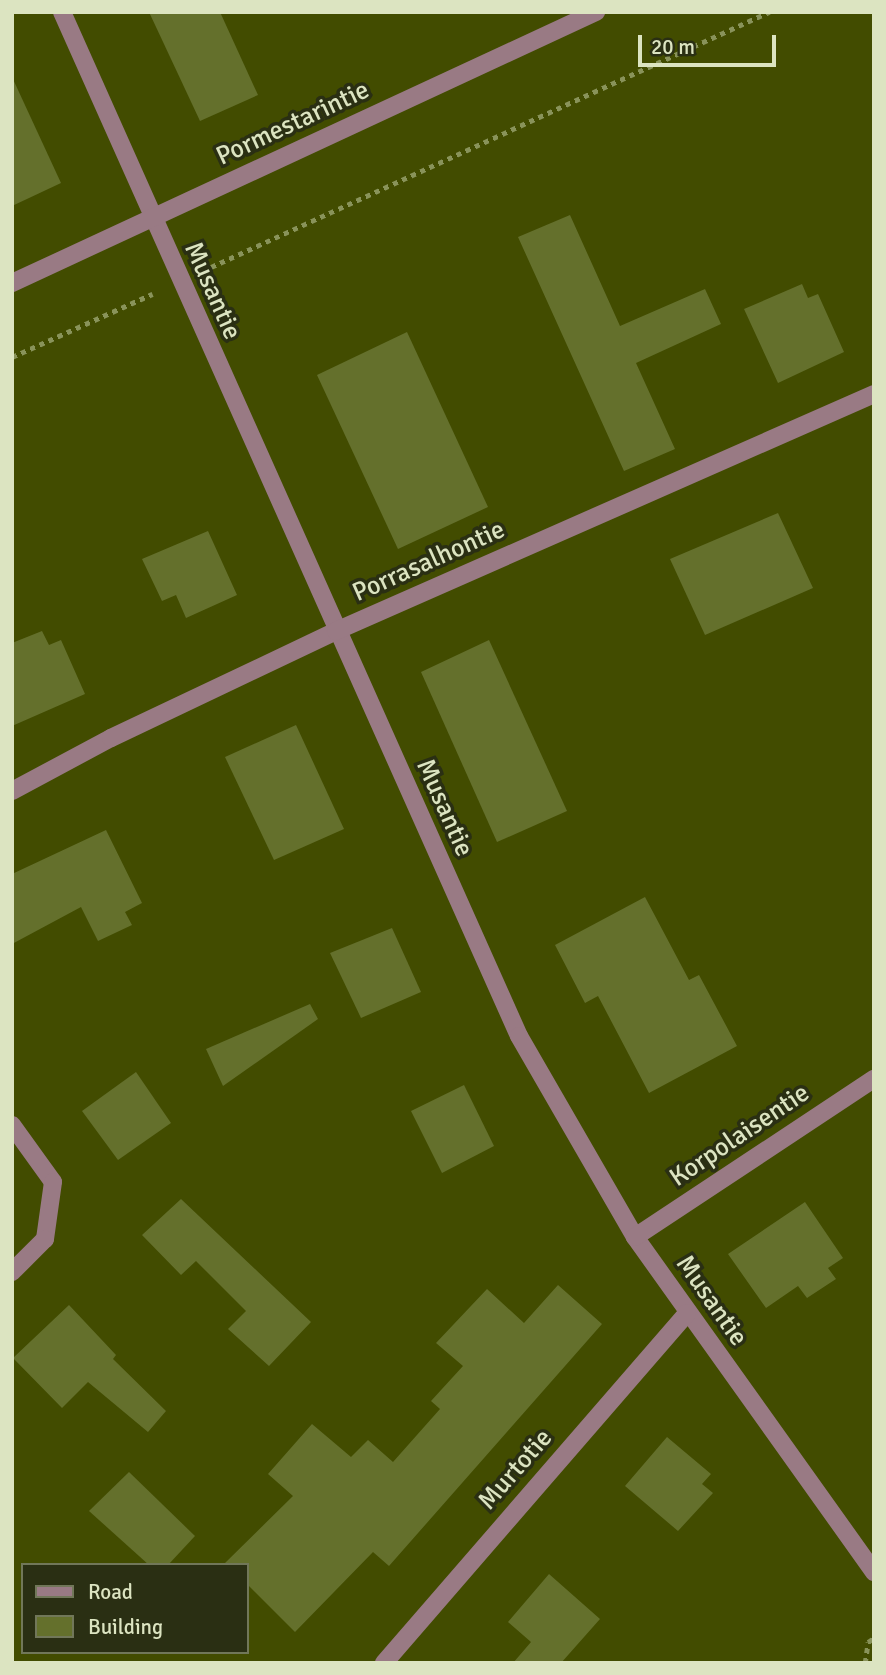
<!DOCTYPE html>
<html>
<head>
<meta charset="utf-8">
<style>
	body { margin:0 }
	#map { position:relative; width:886px; height:1675px; overflow:hidden; background:#424c00; font-family:Signika,sans-serif }
	div>[style] { position:absolute }
	[style*='--x'] { left:calc(var(--x)*1px); top:calc(var(--y)*1px); width:calc(var(--w)*1px); rotate:calc(var(--a)*1deg) }
	.building>* { inset:0; background:#64702c }
	.path>* { height:4.5px; margin-top:-2.25px; transform-origin:0; background:repeating-linear-gradient(90deg,#89935a 0 5px,transparent 0 10px) }
	.minor>* { height:18px; margin:-9px; padding:0 9px; transform-origin:9px; border-radius:9px; background:#997a84 }
	span { translate:-50% -50%; white-space:nowrap; text-align:center; line-height:1.15; -webkit-text-stroke:7px #2a2f13; paint-order:stroke }
	.street-label { font-size:26px; color:#dce4c1 }
	.frame { position:absolute; inset:0; border:14px solid #dce4c1; pointer-events:none }
	.legend { position:absolute; left:21px; top:1563px; width:228px; height:91px; box-sizing:border-box; background:#2a2f13; border:2px solid #717759; margin:0; padding:9px 12px; list-style:none; font-size:21px; color:#dce4c1 }
	.legend li { display:flex; align-items:center; gap:14px; height:35px }
	.legend b { width:35px; border:2px solid #717759 }
	.scale { position:absolute; left:638px; top:35px; width:138px; height:32px; box-sizing:border-box; border:4px solid #dce4c1; border-top:0; padding-left:9px; font-size:21px; line-height:24px; white-space:nowrap; color:#dce4c1; -webkit-text-stroke:5px #2a2f13; paint-order:stroke }
</style>
</head>
<body>
<div id="map">
	<div class="building">
		<i style="clip-path:polygon(149px 12px,220px 12px,258px 95px,200px 121px)"></i>
		<i style="clip-path:polygon(12px 77px,61px 183px,12px 206px)"></i>
		<i style="clip-path:polygon(570px 215px,620px 326px,705px 289px,721px 324px,636px 363px,675px 449px,624px 471px,518px 237px)"></i>
		<i style="clip-path:polygon(802px 284px,808px 298px,818px 294px,844px 352px,778px 383px,744px 309px)"></i>
		<i style="clip-path:polygon(407px 332px,488px 507px,398px 549px,317px 375px)"></i>
		<i style="clip-path:polygon(778px 513px,813px 588px,705px 635px,670px 559px)"></i>
		<i style="clip-path:polygon(208px 531px,237px 595px,186px 618px,176px 595px,162px 601px,142px 559px)"></i>
		<i style="clip-path:polygon(42px 631px,49px 645px,61px 640px,85px 694px,12px 726px,12px 643px)"></i>
		<i style="clip-path:polygon(489px 640px,567px 811px,497px 842px,421px 672px)"></i>
		<i style="clip-path:polygon(296px 725px,344px 829px,274px 860px,225px 757px)"></i>
		<i style="clip-path:polygon(106px 830px,142px 903px,125px 912px,132px 925px,98px 941px,81px 907px,12px 944px,12px 874px)"></i>
		<i style="clip-path:polygon(645px 897px,689px 980px,699px 975px,737px 1046px,649px 1093px,598px 996px,585px 1003px,555px 945px)"></i>
		<i style="clip-path:polygon(392px 928px,421px 992px,361px 1018px,330px 953px)"></i>
		<i style="clip-path:polygon(310px 1004px,318px 1019px,223px 1086px,206px 1049px)"></i>
		<i style="clip-path:polygon(136px 1072px,171px 1123px,118px 1160px,82px 1111px)"></i>
		<i style="clip-path:polygon(464px 1085px,494px 1146px,442px 1173px,411px 1111px)"></i>
		<i style="clip-path:polygon(181px 1199px,311px 1322px,269px 1366px,228px 1329px,246px 1311px,196px 1261px,181px 1275px,142px 1235px)"></i>
		<i style="clip-path:polygon(805px 1202px,843px 1258px,828px 1268px,836px 1279px,807px 1298px,798px 1286px,766px 1308px,728px 1254px)"></i>
		<i style="clip-path:polygon(558px 1285px,602px 1324px,389px 1566px,373px 1552px,295px 1632px,247px 1584px,247px 1565px,225px 1563px,293px 1496px,268px 1474px,312px 1424px,351px 1457px,368px 1440px,393px 1462px,440px 1409px,431px 1401px,463px 1366px,436px 1343px,487px 1289px,524px 1323px)"></i>
		<i style="clip-path:polygon(69px 1305px,116px 1355px,113px 1359px,166px 1411px,148px 1432px,88px 1382px,62px 1408px,13px 1358px)"></i>
		<i style="clip-path:polygon(667px 1437px,711px 1474px,702px 1484px,713px 1493px,678px 1531px,625px 1486px)"></i>
		<i style="clip-path:polygon(129px 1472px,195px 1536px,168px 1565px,149px 1565px,89px 1511px)"></i>
		<i style="clip-path:polygon(549px 1574px,600px 1619px,561px 1663px,513px 1663px,531px 1642px,508px 1622px)"></i>
	</div>
	<div class="path">
		<i style="--x:211;--y:267;--w:614;--a:-24.56"></i>
		<i style="--x:12;--y:357;--w:154;--a:-24.2"></i>
		<i style="--x:865;--y:1663;--w:21;--a:-82"></i>
		<i style="--x:868;--y:1642;--w:7;--a:-34"></i>
	</div>
	<div class="minor">
		<i style="--x:62;--y:12;--w:1121;--a:65.95"></i>
		<i style="--x:519;--y:1036;--w:232;--a:60"></i>
		<i style="--x:635;--y:1237;--w:412;--a:54.5"></i>
		<i style="--x:12;--y:283;--w:644;--a:-24.89"></i>
		<i style="--x:12;--y:791;--w:112;--a:-28.2"></i>
		<i style="--x:111;--y:738;--w:249;--a:-25.4"></i>
		<i style="--x:336;--y:631;--w:588;--a:-23.77"></i>
		<i style="--x:12;--y:1125;--w:70;--a:54.3"></i>
		<i style="--x:53;--y:1182;--w:58;--a:98"></i>
		<i style="--x:45;--y:1239;--w:47;--a:135"></i>
		<i style="--x:635;--y:1237;--w:287;--a:-33.5"></i>
		<i style="--x:384;--y:1663;--w:463;--a:-49.1"></i>
	</div>
	<div class="street-label">
		<span style="left:293px;top:124px;rotate:-25deg">Pormestarintie</span>
		<span style="left:212px;top:291px;rotate:66deg">Musantie</span>
		<span style="left:429px;top:562px;rotate:-24deg">Porrasalhontie</span>
		<span style="left:444px;top:808px;rotate:66deg">Musantie</span>
		<span style="left:740px;top:1136px;rotate:-34deg">Korpolaisentie</span>
		<span style="left:711px;top:1301px;rotate:55deg">Musantie</span>
		<span style="left:516px;top:1470px;rotate:-49deg">Murtotie</span>
	</div>
	<div class="frame"></div>
	<ul class="legend">
	<li><b style="height:9px;background:#997a84"></b>Road</li>
	<li><b style="height:19px;background:#64702c"></b>Building</li>
	</ul>
	<div class="scale">20 m</div>
</div>
</body>
</html>
